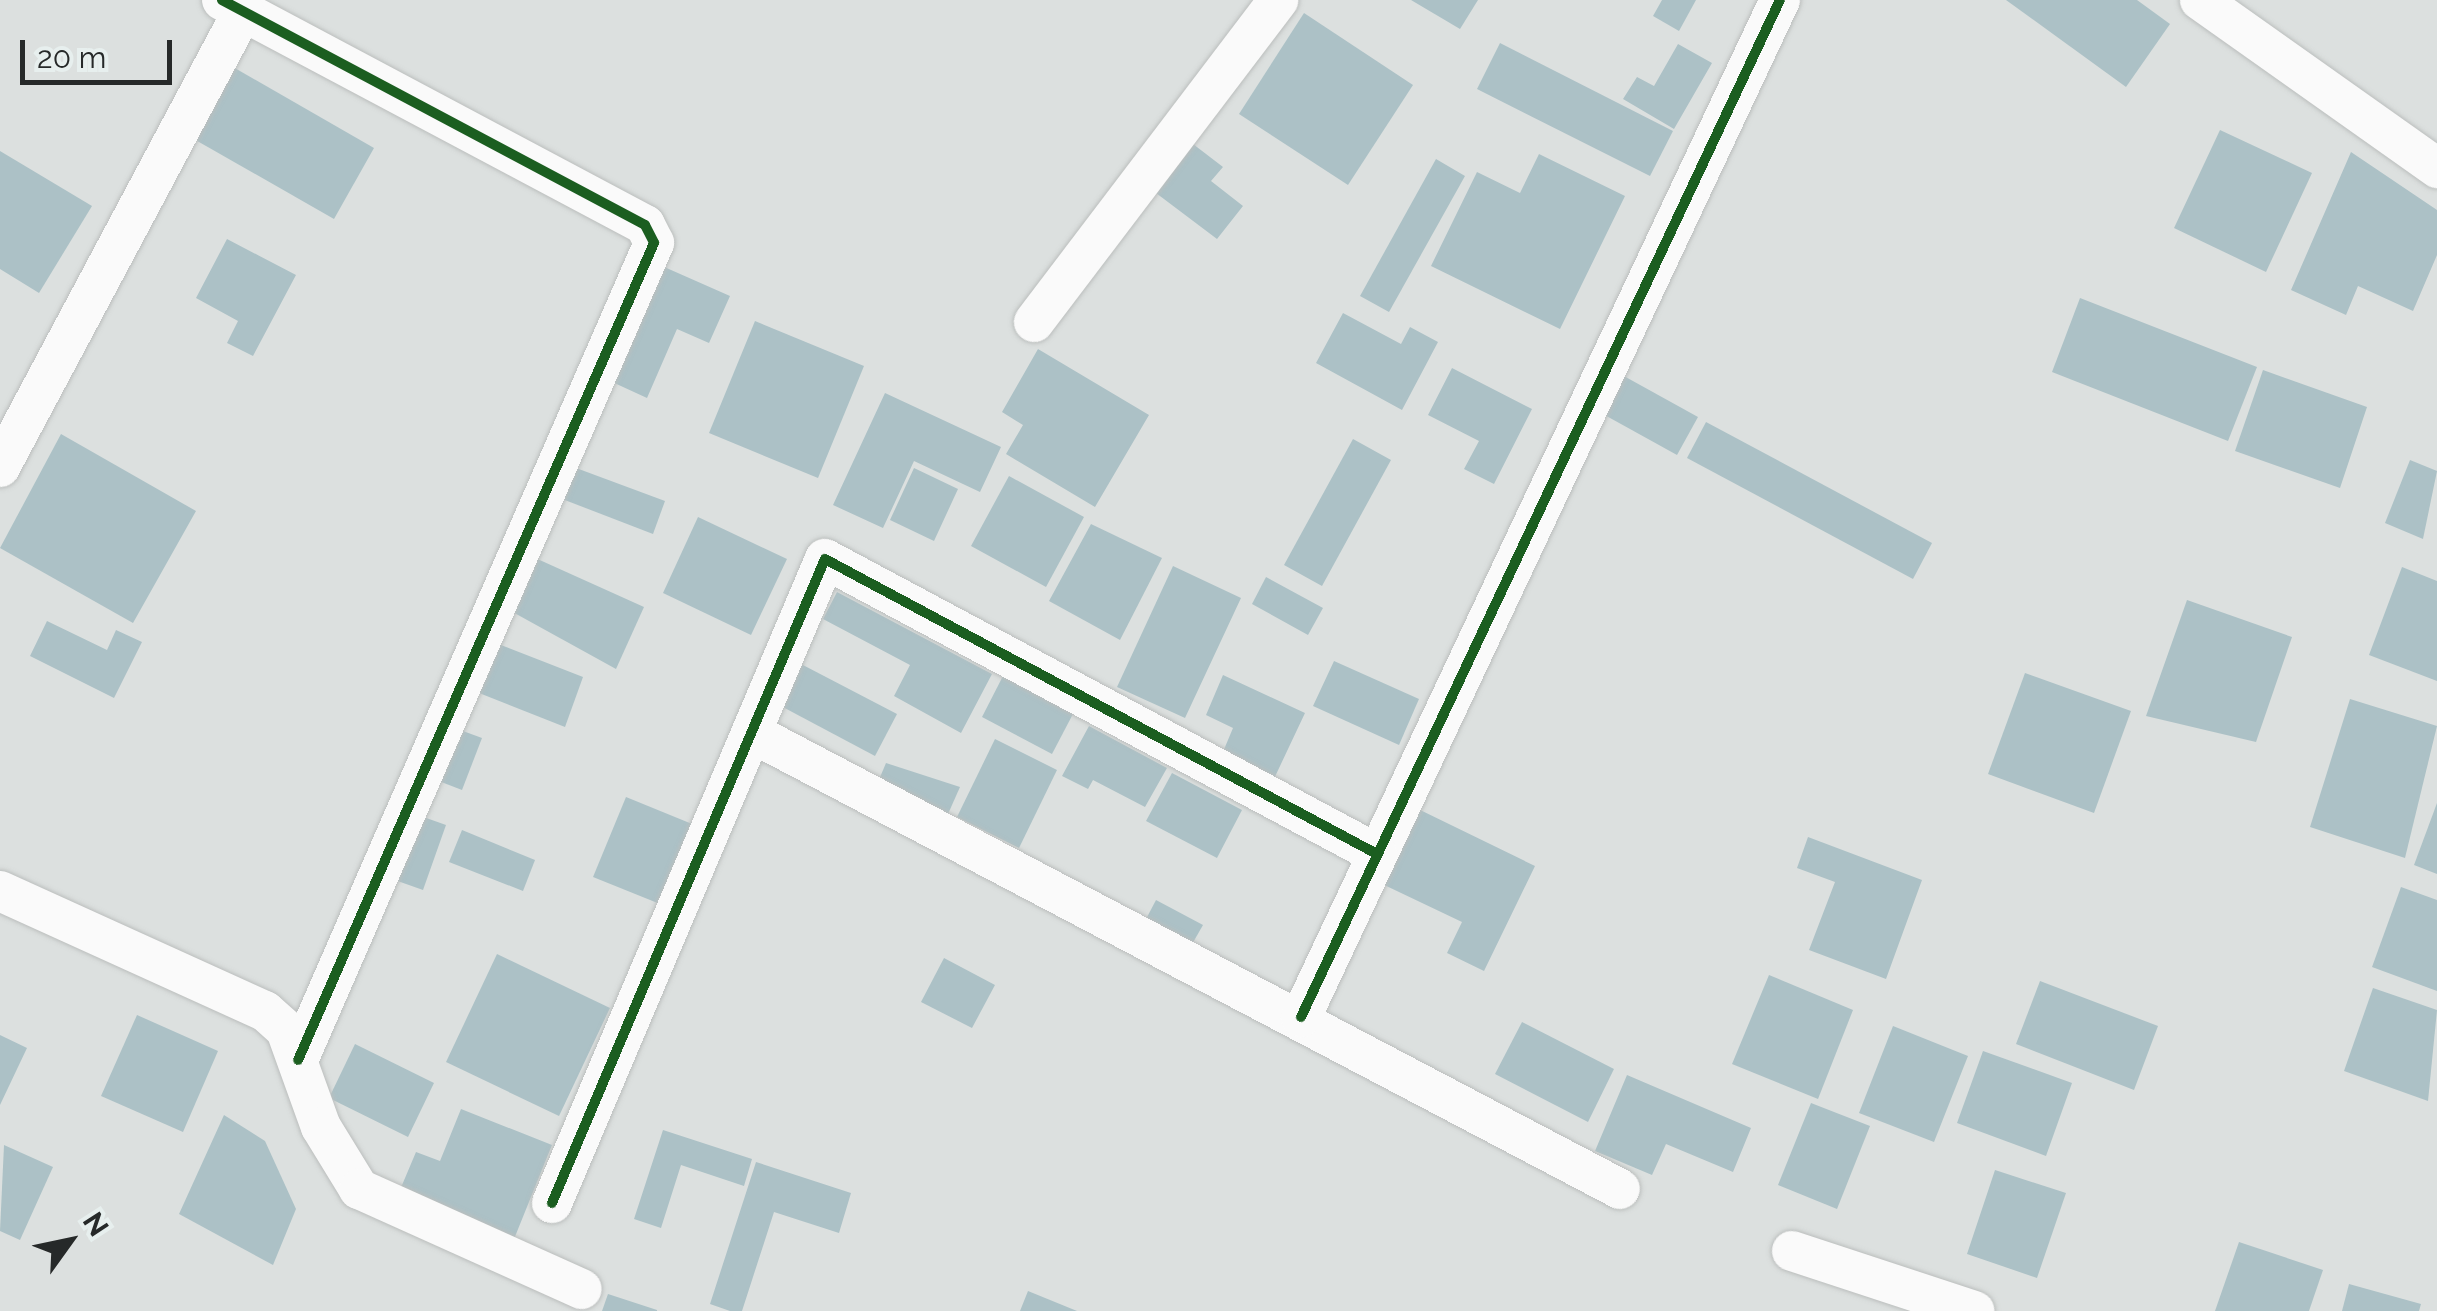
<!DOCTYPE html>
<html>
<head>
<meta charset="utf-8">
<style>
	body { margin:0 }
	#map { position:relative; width:2437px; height:1311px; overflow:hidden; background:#dce0df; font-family:Raleway,sans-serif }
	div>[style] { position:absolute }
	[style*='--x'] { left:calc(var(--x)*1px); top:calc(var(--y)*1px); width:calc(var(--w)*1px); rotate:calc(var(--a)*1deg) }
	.building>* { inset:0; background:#acc1c6 }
	.roads { filter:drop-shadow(0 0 2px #bbbebd) drop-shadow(0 0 2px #bbbebd) }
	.minor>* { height:40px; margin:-20px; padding:0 20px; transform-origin:20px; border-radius:20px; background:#fafafa }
	.cycleway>* { height:10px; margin:-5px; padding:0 5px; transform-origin:5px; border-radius:5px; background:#1b5e20 }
	span { translate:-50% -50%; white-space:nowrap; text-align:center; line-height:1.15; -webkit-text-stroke:10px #e7efee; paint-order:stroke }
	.north { position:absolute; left:20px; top:1191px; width:100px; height:100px; -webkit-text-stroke:8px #e7efee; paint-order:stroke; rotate:57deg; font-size:28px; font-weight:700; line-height:40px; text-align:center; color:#262929 }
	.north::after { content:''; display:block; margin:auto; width:35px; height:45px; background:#262929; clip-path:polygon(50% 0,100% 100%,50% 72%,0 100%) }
	.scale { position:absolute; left:20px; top:40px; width:152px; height:45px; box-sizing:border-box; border:5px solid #262929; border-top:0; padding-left:12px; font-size:30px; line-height:35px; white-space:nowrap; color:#262929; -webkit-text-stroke:8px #e7efee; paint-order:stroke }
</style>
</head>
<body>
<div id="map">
	<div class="building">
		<i style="clip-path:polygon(1411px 0,1478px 0,1460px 29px)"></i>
		<i style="clip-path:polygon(1662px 0,1696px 0,1679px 31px,1653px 16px)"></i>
		<i style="clip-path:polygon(2006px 0,2137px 0,2170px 24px,2126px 87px)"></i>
		<i style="clip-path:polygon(1304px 13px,1413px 85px,1348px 185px,1239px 114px)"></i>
		<i style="clip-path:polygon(1500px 43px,1673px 131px,1650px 176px,1477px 89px)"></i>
		<i style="clip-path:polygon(1678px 44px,1712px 63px,1674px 129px,1623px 99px,1637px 77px,1654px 86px)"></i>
		<i style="clip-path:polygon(233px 67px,374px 148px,334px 219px,192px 138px)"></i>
		<i style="clip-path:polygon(2220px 130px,2312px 173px,2266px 272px,2174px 228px)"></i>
		<i style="clip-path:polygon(1193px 144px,1223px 167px,1211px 181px,1243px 206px,1217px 239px,1156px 193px)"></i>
		<i style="clip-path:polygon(0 151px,92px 206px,39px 293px,0 269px)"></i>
		<i style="clip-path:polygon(2351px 152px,2437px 210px,2437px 255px,2413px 311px,2358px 286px,2346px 315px,2291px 290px)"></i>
		<i style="clip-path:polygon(1539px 154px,1625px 196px,1560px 329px,1431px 266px,1477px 172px,1520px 193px)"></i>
		<i style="clip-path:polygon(1436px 159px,1465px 176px,1389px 312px,1360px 296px)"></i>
		<i style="clip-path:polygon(227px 239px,296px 275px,253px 356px,227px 343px,238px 321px,196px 298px)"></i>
		<i style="clip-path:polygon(662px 266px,730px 296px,709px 343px,677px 329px,647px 398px,610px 381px)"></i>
		<i style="clip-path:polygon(2080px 298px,2257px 367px,2228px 441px,2052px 372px)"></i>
		<i style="clip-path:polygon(1343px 313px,1401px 344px,1410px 327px,1438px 342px,1402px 410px,1316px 363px)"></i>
		<i style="clip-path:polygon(755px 321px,864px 366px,818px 478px,709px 433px)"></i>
		<i style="clip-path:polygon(1038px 349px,1149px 415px,1095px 507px,1006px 454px,1023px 425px,1002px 412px)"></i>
		<i style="clip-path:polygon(1452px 368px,1532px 409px,1494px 484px,1464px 469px,1479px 441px,1428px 415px)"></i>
		<i style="clip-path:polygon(1613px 370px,1698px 417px,1677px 455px,1592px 408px)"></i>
		<i style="clip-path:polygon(2263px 370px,2367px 407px,2340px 488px,2235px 451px)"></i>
		<i style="clip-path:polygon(885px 393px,1001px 447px,980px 492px,914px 461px,883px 528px,833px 505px)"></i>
		<i style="clip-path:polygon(1706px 422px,1932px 543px,1913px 579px,1687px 458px)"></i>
		<i style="clip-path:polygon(61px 434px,196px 511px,133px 623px,0 548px)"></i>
		<i style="clip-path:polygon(1353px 439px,1391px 460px,1322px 586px,1284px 565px)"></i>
		<i style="clip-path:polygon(2410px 460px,2437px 471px,2423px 539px,2385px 523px)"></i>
		<i style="clip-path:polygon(568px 465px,665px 501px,653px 534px,557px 497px)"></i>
		<i style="clip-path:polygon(914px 468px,958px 489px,934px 541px,890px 520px)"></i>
		<i style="clip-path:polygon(1009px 476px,1084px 517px,1046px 587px,971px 546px)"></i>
		<i style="clip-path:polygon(698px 517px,787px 559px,751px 635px,663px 593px)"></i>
		<i style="clip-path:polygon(1091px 524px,1162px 558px,1120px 640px,1049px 601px)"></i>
		<i style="clip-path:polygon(533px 557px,644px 607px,616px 669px,509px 610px)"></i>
		<i style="clip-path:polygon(1173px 566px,1241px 598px,1185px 718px,1117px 687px)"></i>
		<i style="clip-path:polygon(2402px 567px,2437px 581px,2437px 681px,2369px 655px)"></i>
		<i style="clip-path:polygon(1266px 577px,1323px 608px,1308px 635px,1252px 604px)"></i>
		<i style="clip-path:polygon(837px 592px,992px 674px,961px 733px,894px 696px,910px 665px,823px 619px)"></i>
		<i style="clip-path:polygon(2187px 600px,2292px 637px,2256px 742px,2146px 716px)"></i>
		<i style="clip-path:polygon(47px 621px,107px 650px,116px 630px,142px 642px,114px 698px,30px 656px)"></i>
		<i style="clip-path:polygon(488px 640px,583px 677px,565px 727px,469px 689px)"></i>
		<i style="clip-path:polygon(1334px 661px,1419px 699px,1399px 745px,1313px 706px)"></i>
		<i style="clip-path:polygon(801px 664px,897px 714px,875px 756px,779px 705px)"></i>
		<i style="clip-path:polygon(2025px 673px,2131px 711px,2094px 813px,1988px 774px)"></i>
		<i style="clip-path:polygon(1004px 674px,1074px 712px,1052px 754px,982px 717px)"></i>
		<i style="clip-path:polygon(1223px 675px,1305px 713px,1272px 783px,1220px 759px,1233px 728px,1206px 715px)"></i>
		<i style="clip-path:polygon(2350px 699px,2437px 726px,2405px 858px,2310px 827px)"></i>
		<i style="clip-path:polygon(1089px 726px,1167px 768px,1145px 807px,1093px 780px,1088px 789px,1062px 776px)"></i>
		<i style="clip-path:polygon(452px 727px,482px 738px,462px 790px,431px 778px)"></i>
		<i style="clip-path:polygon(995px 739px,1057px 770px,1019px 848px,957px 817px)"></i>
		<i style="clip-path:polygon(886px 763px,960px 787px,948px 814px,878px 782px)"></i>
		<i style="clip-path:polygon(1172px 773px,1242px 810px,1217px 858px,1146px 821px)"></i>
		<i style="clip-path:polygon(626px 797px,697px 826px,665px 906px,593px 877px)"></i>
		<i style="clip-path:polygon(2437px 803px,2437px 874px,2414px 865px)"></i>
		<i style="clip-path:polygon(1414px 807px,1535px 866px,1484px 971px,1447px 953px,1462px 922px,1378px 882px)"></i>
		<i style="clip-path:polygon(415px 814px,446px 825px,423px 890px,392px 879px)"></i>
		<i style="clip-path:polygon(462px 830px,535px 860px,523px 891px,449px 862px)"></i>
		<i style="clip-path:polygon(1808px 837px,1922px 880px,1886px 979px,1809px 950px,1835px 882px,1797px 868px)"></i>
		<i style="clip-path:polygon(2401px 887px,2437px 900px,2437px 991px,2372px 967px)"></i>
		<i style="clip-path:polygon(1156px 900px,1203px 925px,1191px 946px,1145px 921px)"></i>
		<i style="clip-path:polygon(497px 954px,610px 1008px,559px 1116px,446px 1062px)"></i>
		<i style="clip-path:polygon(944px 958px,995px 985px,972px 1028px,921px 1002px)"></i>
		<i style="clip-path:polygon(1769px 975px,1853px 1010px,1818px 1099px,1732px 1064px)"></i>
		<i style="clip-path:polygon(2040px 981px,2158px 1026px,2134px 1090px,2016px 1044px)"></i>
		<i style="clip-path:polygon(2373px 988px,2437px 1010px,2428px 1101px,2344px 1071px)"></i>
		<i style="clip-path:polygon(137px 1015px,218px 1051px,183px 1132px,101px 1096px)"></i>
		<i style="clip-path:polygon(1522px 1022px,1614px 1069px,1588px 1122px,1495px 1074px)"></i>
		<i style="clip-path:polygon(1893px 1026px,1968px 1056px,1934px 1142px,1859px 1113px)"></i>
		<i style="clip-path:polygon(0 1035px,27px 1048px,0 1105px)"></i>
		<i style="clip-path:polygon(355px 1044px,434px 1083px,408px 1137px,329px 1098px)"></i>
		<i style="clip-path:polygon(1983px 1051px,2072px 1083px,2046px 1156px,1957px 1123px)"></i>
		<i style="clip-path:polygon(1627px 1075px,1751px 1128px,1733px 1172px,1666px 1144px,1652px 1175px,1595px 1151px)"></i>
		<i style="clip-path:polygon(1811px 1103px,1870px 1126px,1837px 1209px,1778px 1185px)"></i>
		<i style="clip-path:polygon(461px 1109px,552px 1145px,512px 1244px,397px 1197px,416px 1152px,440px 1161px)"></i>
		<i style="clip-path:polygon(224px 1115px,265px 1141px,296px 1209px,273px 1265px,179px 1214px)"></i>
		<i style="clip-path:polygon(663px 1130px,752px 1159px,744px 1186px,681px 1165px,661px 1228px,634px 1219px)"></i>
		<i style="clip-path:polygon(4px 1145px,53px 1167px,20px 1240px,0 1231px)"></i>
		<i style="clip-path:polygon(756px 1162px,851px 1193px,839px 1233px,774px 1212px,742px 1311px,730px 1311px,710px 1304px)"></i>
		<i style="clip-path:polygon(1995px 1170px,2066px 1193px,2037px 1278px,1967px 1254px)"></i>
		<i style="clip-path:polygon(2239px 1242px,2323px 1270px,2309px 1311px,2215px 1311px)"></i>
		<i style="clip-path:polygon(2349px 1284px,2421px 1304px,2419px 1311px,2342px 1311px)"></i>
		<i style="clip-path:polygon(1028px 1291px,1077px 1311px,1020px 1311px)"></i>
		<i style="clip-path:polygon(608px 1294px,657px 1310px,657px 1311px,602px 1311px)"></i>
	</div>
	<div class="roads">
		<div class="minor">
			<i style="--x:222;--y:0;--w:479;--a:28"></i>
			<i style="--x:645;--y:225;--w:20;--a:63"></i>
			<i style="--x:654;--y:243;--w:891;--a:113.54"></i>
			<i style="--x:2200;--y:0;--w:291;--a:35.3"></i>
			<i style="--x:1034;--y:322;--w:404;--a:-52.8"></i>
			<i style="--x:0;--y:467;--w:517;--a:-61.95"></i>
			<i style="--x:754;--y:734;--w:978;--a:27.72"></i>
			<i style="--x:0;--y:891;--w:291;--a:24.4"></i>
			<i style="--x:265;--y:1011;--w:28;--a:42"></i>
			<i style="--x:286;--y:1030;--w:103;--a:70.2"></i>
			<i style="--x:321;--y:1127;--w:73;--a:58.5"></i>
			<i style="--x:359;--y:1189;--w:244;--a:24.2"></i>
			<i style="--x:1301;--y:1017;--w:1124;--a:-64.78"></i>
			<i style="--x:552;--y:1203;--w:699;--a:-67.03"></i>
			<i style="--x:825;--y:559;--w:626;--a:28.12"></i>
			<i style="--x:1792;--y:1251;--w:192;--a:18.2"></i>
		</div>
	</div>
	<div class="cycleway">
		<i style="--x:222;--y:0;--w:479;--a:28"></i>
		<i style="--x:645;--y:225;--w:20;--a:63"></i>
		<i style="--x:654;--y:243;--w:891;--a:113.54"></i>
		<i style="--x:1301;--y:1017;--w:1124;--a:-64.78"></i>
		<i style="--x:552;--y:1203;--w:699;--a:-67.03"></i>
		<i style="--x:825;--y:559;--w:626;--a:28.12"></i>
	</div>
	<div class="north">N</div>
	<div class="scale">20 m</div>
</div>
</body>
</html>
